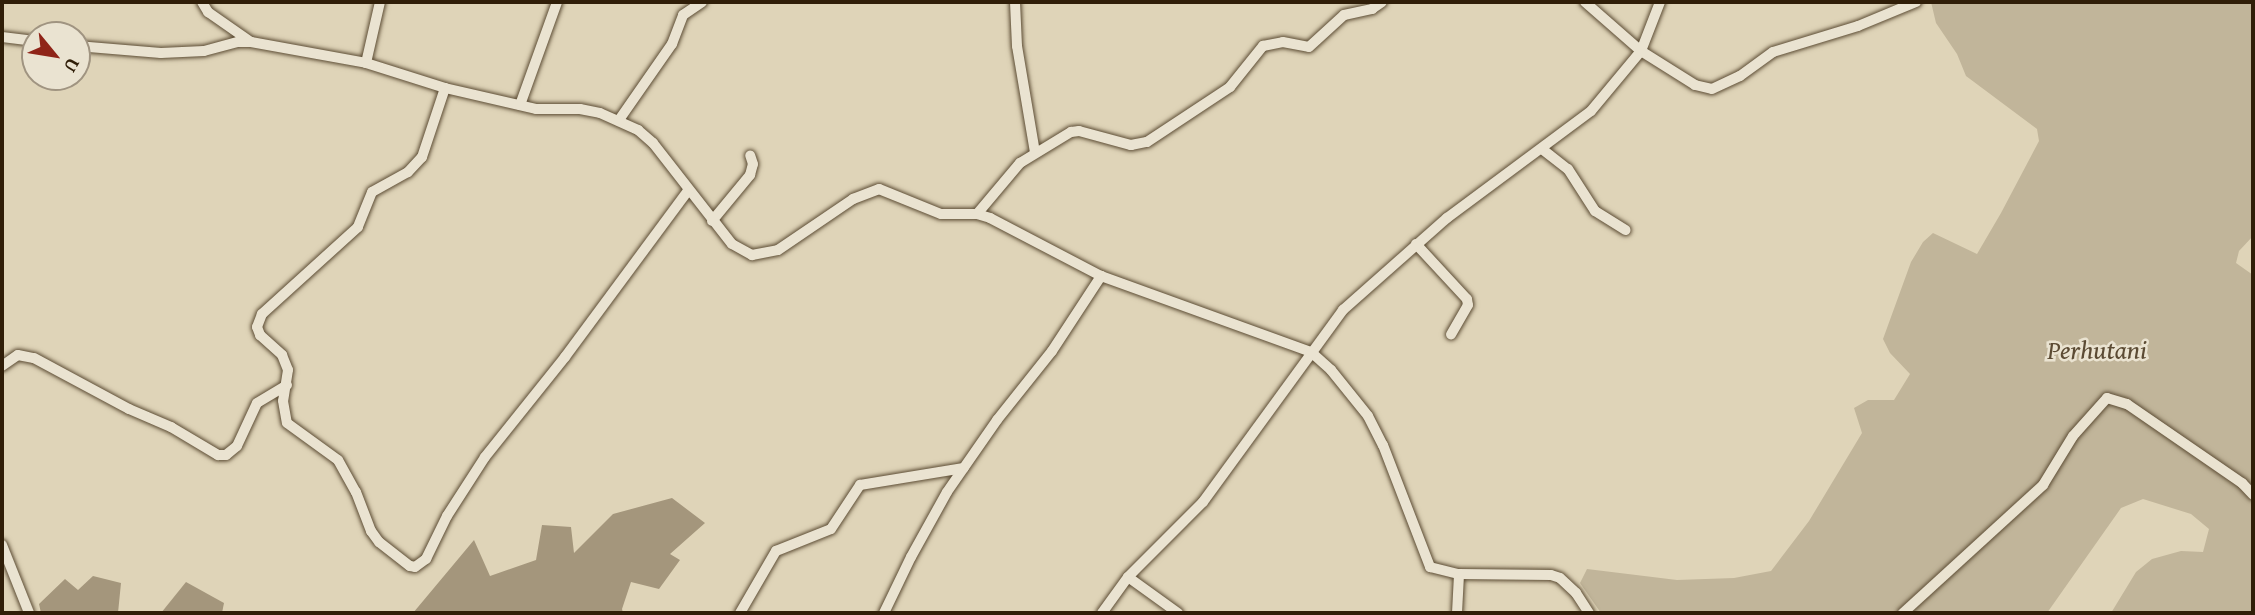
<!DOCTYPE html>
<html>
<head>
<meta charset="utf-8">
<style>
	body { margin:0 }
	#map { position:relative; width:2255px; height:615px; overflow:hidden; background:#dfd4b8; font-family:"Gentium Book Plus",serif }
	div>[style] { position:absolute }
	[style*='--x'] { left:calc(var(--x)*1px); top:calc(var(--y)*1px); width:calc(var(--w)*1px); rotate:calc(var(--a)*1deg) }
	.green>* { inset:0; background:#c1b59a }
	.water>* { inset:0; background:#a4967c }
	.roads { filter:drop-shadow(0 0 2px #5c4c34) drop-shadow(0 0 2px #5c4c34) }
	.minor>* { height:10px; margin:-5px; padding:0 5px; transform-origin:5px; border-radius:5px; background:#eae3d1 }
	span { translate:-50% -50%; white-space:nowrap; text-align:center; line-height:1.15; -webkit-text-stroke:5px #eae3d1; paint-order:stroke }
	.park-label { font-size:26px; color:#5c4b34; font-style:italic }
	.frame { position:absolute; inset:0; border:4px solid #301e08; pointer-events:none }
	.north { position:absolute; left:21px; top:21px; width:70px; height:70px; box-sizing:border-box; background:#eae3d1; border:2px solid #a09481; border-radius:50%; rotate:120deg; font-size:19px; font-weight:700; line-height:28px; text-align:center; color:#301e08 }
	.north::after { content:''; display:block; margin:auto; width:24px; height:32px; background:#8f2418; clip-path:polygon(50% 0,100% 100%,50% 72%,0 100%) }
</style>
</head>
<body>
<div id="map">
	<div class="green">
		<i style="clip-path:polygon(1931px 2px,2253px 2px,2253px 236px,2239px 251px,2236px 263px,2253px 275px,2253px 613px,2111px 613px,2136px 572px,2152px 559px,2181px 551px,2203px 552px,2209px 529px,2191px 514px,2143px 499px,2121px 508px,2047px 613px,1601px 613px,1580px 583px,1587px 569px,1677px 580px,1734px 578px,1771px 571px,1809px 521px,1862px 433px,1854px 408px,1868px 400px,1894px 400px,1910px 374px,1890px 353px,1883px 339px,1911px 262px,1923px 242px,1933px 233px,1977px 254px,2001px 213px,2039px 141px,2037px 129px,1966px 76px,1957px 54px,1936px 23px)"></i>
	</div>
	<div class="water">
		<i style="clip-path:polygon(672px 498px,705px 523px,670px 554px,680px 560px,659px 589px,631px 582px,622px 609px,623px 613px,413px 613px,474px 540px,490px 576px,536px 560px,542px 525px,571px 527px,574px 553px,613px 514px)"></i>
		<i style="clip-path:polygon(93px 576px,121px 583px,118px 613px,41px 613px,39px 604px,65px 579px,78px 590px)"></i>
		<i style="clip-path:polygon(186px 582px,224px 603px,222px 613px,161px 613px)"></i>
	</div>
	<div class="roads">
		<div class="minor">
			<i style="--x:202;--y:2;--w:12;--a:59"></i>
			<i style="--x:208;--y:12;--w:52;--a:34.9"></i>
			<i style="--x:1015;--y:2;--w:44;--a:87.4"></i>
			<i style="--x:1017;--y:46;--w:108;--a:80.4"></i>
			<i style="--x:1585;--y:2;--w:74;--a:41.2"></i>
			<i style="--x:1641;--y:51;--w:64;--a:32.2"></i>
			<i style="--x:1695;--y:85;--w:17;--a:13"></i>
			<i style="--x:1712;--y:89;--w:31;--a:-25"></i>
			<i style="--x:1740;--y:76;--w:41;--a:-36"></i>
			<i style="--x:1773;--y:52;--w:89;--a:-17"></i>
			<i style="--x:1858;--y:26;--w:63;--a:-22.5"></i>
			<i style="--x:2;--y:37;--w:33;--a:7"></i>
			<i style="--x:77;--y:46;--w:84;--a:4.8"></i>
			<i style="--x:161;--y:53;--w:43;--a:-2.7"></i>
			<i style="--x:204;--y:51;--w:35;--a:-15"></i>
			<i style="--x:238;--y:42;--w:13;--a:0"></i>
			<i style="--x:251;--y:42;--w:117;--a:10.3"></i>
			<i style="--x:366;--y:63;--w:83;--a:17.6"></i>
			<i style="--x:445;--y:88;--w:93;--a:13"></i>
			<i style="--x:536;--y:109;--w:44;--a:0"></i>
			<i style="--x:580;--y:109;--w:20;--a:11"></i>
			<i style="--x:600;--y:113;--w:42;--a:24.1"></i>
			<i style="--x:638;--y:130;--w:20;--a:41"></i>
			<i style="--x:653;--y:143;--w:128;--a:52"></i>
			<i style="--x:732;--y:244;--w:23;--a:29"></i>
			<i style="--x:752;--y:255;--w:26;--a:-11"></i>
			<i style="--x:778;--y:250;--w:91;--a:-34.2"></i>
			<i style="--x:853;--y:199;--w:28;--a:-21"></i>
			<i style="--x:879;--y:189;--w:67;--a:22"></i>
			<i style="--x:941;--y:214;--w:36;--a:0"></i>
			<i style="--x:977;--y:214;--w:14;--a:17"></i>
			<i style="--x:990;--y:218;--w:125;--a:27.6"></i>
			<i style="--x:1101;--y:276;--w:223;--a:19.9"></i>
			<i style="--x:1311;--y:352;--w:27;--a:42"></i>
			<i style="--x:1331;--y:370;--w:59;--a:51.2"></i>
			<i style="--x:1368;--y:416;--w:33;--a:63"></i>
			<i style="--x:1383;--y:445;--w:131;--a:68.9"></i>
			<i style="--x:1430;--y:567;--w:30;--a:14"></i>
			<i style="--x:1459;--y:574;--w:92;--a:0.6"></i>
			<i style="--x:1551;--y:575;--w:9;--a:18"></i>
			<i style="--x:1560;--y:578;--w:22;--a:43"></i>
			<i style="--x:1576;--y:593;--w:24;--a:57"></i>
			<i style="--x:366;--y:63;--w:63;--a:-77.1"></i>
			<i style="--x:445;--y:88;--w:73;--a:108.4"></i>
			<i style="--x:422;--y:157;--w:21;--a:133"></i>
			<i style="--x:408;--y:172;--w:41;--a:150.9"></i>
			<i style="--x:372;--y:192;--w:38;--a:112"></i>
			<i style="--x:358;--y:227;--w:130;--a:137.8"></i>
			<i style="--x:262;--y:314;--w:14;--a:111"></i>
			<i style="--x:257;--y:327;--w:9;--a:69"></i>
			<i style="--x:260;--y:335;--w:30;--a:42"></i>
			<i style="--x:282;--y:355;--w:16;--a:68"></i>
			<i style="--x:288;--y:370;--w:31;--a:99"></i>
			<i style="--x:283;--y:401;--w:22;--a:80"></i>
			<i style="--x:287;--y:423;--w:63;--a:36"></i>
			<i style="--x:338;--y:460;--w:37;--a:61"></i>
			<i style="--x:356;--y:492;--w:42;--a:69"></i>
			<i style="--x:371;--y:531;--w:14;--a:54"></i>
			<i style="--x:379;--y:542;--w:39;--a:38"></i>
			<i style="--x:410;--y:566;--w:5;--a:11"></i>
			<i style="--x:415;--y:567;--w:14;--a:-36"></i>
			<i style="--x:426;--y:559;--w:48;--a:-64"></i>
			<i style="--x:447;--y:516;--w:70;--a:-57.2"></i>
			<i style="--x:485;--y:457;--w:128;--a:-51.3"></i>
			<i style="--x:565;--y:357;--w:207;--a:-53.5"></i>
			<i style="--x:520;--y:105;--w:109;--a:-70.2"></i>
			<i style="--x:619;--y:120;--w:93;--a:-55.1"></i>
			<i style="--x:672;--y:44;--w:31;--a:-69"></i>
			<i style="--x:683;--y:15;--w:23;--a:-34"></i>
			<i style="--x:1542;--y:149;--w:33;--a:38"></i>
			<i style="--x:1568;--y:169;--w:50;--a:57.3"></i>
			<i style="--x:1595;--y:211;--w:36;--a:32"></i>
			<i style="--x:977;--y:214;--w:67;--a:-49.9"></i>
			<i style="--x:1020;--y:163;--w:60;--a:-31.3"></i>
			<i style="--x:1071;--y:132;--w:8;--a:-7"></i>
			<i style="--x:1079;--y:131;--w:54;--a:15.1"></i>
			<i style="--x:1131;--y:145;--w:16;--a:-11"></i>
			<i style="--x:1147;--y:142;--w:100;--a:-33.5"></i>
			<i style="--x:1230;--y:87;--w:53;--a:-51.2"></i>
			<i style="--x:1263;--y:46;--w:20;--a:-11"></i>
			<i style="--x:1283;--y:42;--w:26;--a:11"></i>
			<i style="--x:1309;--y:47;--w:47;--a:-42.4"></i>
			<i style="--x:1344;--y:15;--w:29;--a:-12"></i>
			<i style="--x:1372;--y:9;--w:12;--a:-35"></i>
			<i style="--x:712;--y:221;--w:60;--a:-50.4"></i>
			<i style="--x:750;--y:175;--w:11;--a:-75"></i>
			<i style="--x:753;--y:164;--w:9;--a:-108"></i>
			<i style="--x:1416;--y:244;--w:75;--a:47.2"></i>
			<i style="--x:1467;--y:299;--w:6;--a:81"></i>
			<i style="--x:1468;--y:305;--w:34;--a:120"></i>
			<i style="--x:2;--y:366;--w:19;--a:-35"></i>
			<i style="--x:18;--y:355;--w:16;--a:11"></i>
			<i style="--x:34;--y:358;--w:108;--a:28.2"></i>
			<i style="--x:129;--y:409;--w:46;--a:23.2"></i>
			<i style="--x:171;--y:427;--w:55;--a:30.8"></i>
			<i style="--x:218;--y:455;--w:8;--a:0"></i>
			<i style="--x:226;--y:455;--w:14;--a:-39"></i>
			<i style="--x:237;--y:446;--w:47;--a:-65.1"></i>
			<i style="--x:257;--y:403;--w:35;--a:-31"></i>
			<i style="--x:2;--y:545;--w:73;--a:68.3"></i>
			<i style="--x:1128;--y:577;--w:62;--a:35.8"></i>
			<i style="--x:740;--y:613;--w:72;--a:-59.9"></i>
			<i style="--x:776;--y:551;--w:59;--a:-21.8"></i>
			<i style="--x:831;--y:529;--w:53;--a:-56.6"></i>
			<i style="--x:860;--y:485;--w:105;--a:-9.3"></i>
			<i style="--x:884;--y:613;--w:62;--a:-64.3"></i>
			<i style="--x:911;--y:557;--w:74;--a:-61"></i>
			<i style="--x:947;--y:492;--w:88;--a:-55.2"></i>
			<i style="--x:997;--y:420;--w:88;--a:-51.4"></i>
			<i style="--x:1052;--y:351;--w:90;--a:-56.8"></i>
			<i style="--x:1102;--y:613;--w:44;--a:-54.2"></i>
			<i style="--x:1128;--y:577;--w:106;--a:-45"></i>
			<i style="--x:1203;--y:502;--w:238;--a:-53.9"></i>
			<i style="--x:1343;--y:310;--w:139;--a:-41.5"></i>
			<i style="--x:1447;--y:218;--w:179;--a:-36.6"></i>
			<i style="--x:1591;--y:111;--w:78;--a:-50.2"></i>
			<i style="--x:1641;--y:51;--w:53;--a:-68.8"></i>
			<i style="--x:1457;--y:613;--w:39;--a:-87"></i>
			<i style="--x:1903;--y:613;--w:190;--a:-42.4"></i>
			<i style="--x:2043;--y:485;--w:57;--a:-58.5"></i>
			<i style="--x:2073;--y:436;--w:51;--a:-48.2"></i>
			<i style="--x:2107;--y:398;--w:21;--a:17"></i>
			<i style="--x:2127;--y:404;--w:140;--a:34.5"></i>
			<i style="--x:2242;--y:483;--w:16;--a:47"></i>
		</div>
	</div>
	<div class="park-label">
		<span style="left:2097px;top:350px">Perhutani</span>
	</div>
	<div class="frame"></div>
	<div class="north">U</div>
</div>
</body>
</html>
